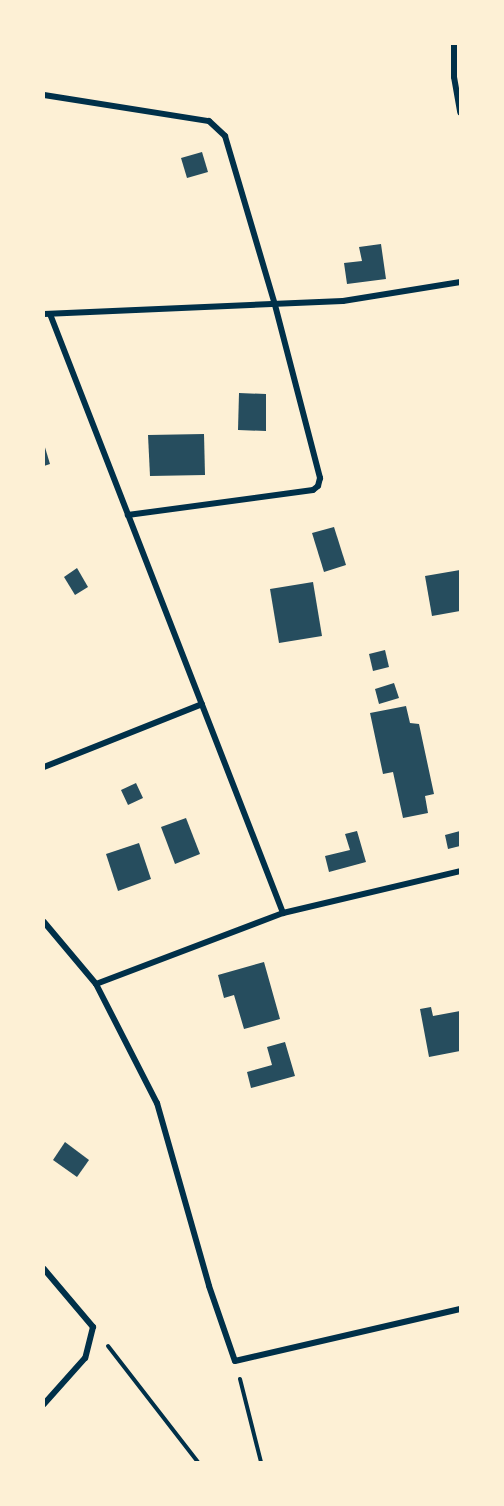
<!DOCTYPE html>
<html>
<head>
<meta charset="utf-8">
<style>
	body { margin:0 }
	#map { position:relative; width:504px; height:1506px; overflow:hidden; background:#fdf0d5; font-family:"IBM Plex Sans",sans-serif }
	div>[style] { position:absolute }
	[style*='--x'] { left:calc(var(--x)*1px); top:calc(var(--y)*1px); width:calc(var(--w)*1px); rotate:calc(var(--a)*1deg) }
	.building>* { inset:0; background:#264d5e }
	.path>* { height:4px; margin:-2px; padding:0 2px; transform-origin:2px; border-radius:2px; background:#003049 }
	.minor>* { height:6px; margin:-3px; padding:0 3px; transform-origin:3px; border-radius:3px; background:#003049 }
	span { translate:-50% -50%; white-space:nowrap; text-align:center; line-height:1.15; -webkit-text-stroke:4.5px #fdf0d5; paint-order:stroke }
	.frame { position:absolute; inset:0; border:45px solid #fdf0d5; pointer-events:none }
</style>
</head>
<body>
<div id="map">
	<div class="building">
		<i style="clip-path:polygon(202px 152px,208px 172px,187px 178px,181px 158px)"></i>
		<i style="clip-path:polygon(381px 244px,386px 279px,347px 284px,344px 263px,362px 261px,359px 247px)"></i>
		<i style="clip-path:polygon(239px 393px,266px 394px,266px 431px,238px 430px)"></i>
		<i style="clip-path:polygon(204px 434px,205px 475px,150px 476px,148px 435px)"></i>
		<i style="clip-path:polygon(44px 444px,50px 464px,44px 466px)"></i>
		<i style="clip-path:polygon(334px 527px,346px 565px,324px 572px,312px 533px)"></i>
		<i style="clip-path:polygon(77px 568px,88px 587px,75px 595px,64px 577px)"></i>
		<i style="clip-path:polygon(460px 570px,460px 611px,432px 616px,425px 576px)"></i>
		<i style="clip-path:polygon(313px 582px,322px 636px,279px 643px,270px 589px)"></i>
		<i style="clip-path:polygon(385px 650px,389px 667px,373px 671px,369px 654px)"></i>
		<i style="clip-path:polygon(394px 683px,399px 698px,379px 704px,375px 689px)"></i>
		<i style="clip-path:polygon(406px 706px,410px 723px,419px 724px,434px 794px,425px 796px,428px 813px,403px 818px,393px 772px,383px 774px,370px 713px)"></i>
		<i style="clip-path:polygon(136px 783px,143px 798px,128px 805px,121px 790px)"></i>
		<i style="clip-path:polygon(186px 818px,200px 854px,175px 864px,161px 827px)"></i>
		<i style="clip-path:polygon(357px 831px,366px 862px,329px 872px,325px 856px,350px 850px,345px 834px)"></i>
		<i style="clip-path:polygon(460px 831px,460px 846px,448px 849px,445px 835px)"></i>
		<i style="clip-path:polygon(139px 843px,151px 879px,118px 891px,106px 854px)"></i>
		<i style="clip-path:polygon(264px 962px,280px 1019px,244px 1029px,234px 995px,224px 998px,218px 975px)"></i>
		<i style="clip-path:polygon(431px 1007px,433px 1016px,460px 1011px,460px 1051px,429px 1057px,420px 1009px)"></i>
		<i style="clip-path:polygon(285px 1042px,295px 1076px,251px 1088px,247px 1072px,272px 1065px,267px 1047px)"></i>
		<i style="clip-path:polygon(65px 1142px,89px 1160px,77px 1177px,53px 1160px)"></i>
	</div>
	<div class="path">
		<i style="--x:108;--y:1346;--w:147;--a:52.2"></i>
		<i style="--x:240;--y:1379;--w:86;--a:75.8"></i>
	</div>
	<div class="minor">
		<i style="--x:454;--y:44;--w:33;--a:90"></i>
		<i style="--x:454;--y:77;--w:36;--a:80"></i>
		<i style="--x:44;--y:95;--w:167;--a:9"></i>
		<i style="--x:209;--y:121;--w:22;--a:43"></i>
		<i style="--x:225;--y:136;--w:176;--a:73.5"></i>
		<i style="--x:275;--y:305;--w:179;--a:75.4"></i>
		<i style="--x:320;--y:478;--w:8;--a:104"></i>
		<i style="--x:318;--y:486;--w:6;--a:141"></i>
		<i style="--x:313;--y:490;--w:187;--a:172.3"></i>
		<i style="--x:44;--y:314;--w:299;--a:-2.5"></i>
		<i style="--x:343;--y:301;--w:119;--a:-9.2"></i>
		<i style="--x:50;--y:314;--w:643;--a:68.74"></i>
		<i style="--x:44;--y:767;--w:170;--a:-21.7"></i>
		<i style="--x:44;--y:922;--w:81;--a:50"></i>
		<i style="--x:96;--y:984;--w:134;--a:62.9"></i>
		<i style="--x:157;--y:1103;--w:190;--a:74.1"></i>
		<i style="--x:209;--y:1286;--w:79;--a:70.9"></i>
		<i style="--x:235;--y:1361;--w:231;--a:-13"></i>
		<i style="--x:96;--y:984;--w:200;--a:-20.8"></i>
		<i style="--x:283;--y:913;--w:182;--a:-13.3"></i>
		<i style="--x:44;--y:1269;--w:76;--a:49.8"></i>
		<i style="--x:93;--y:1327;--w:32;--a:104"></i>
		<i style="--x:85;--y:1358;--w:62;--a:131.7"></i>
	</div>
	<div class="frame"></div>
</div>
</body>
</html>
